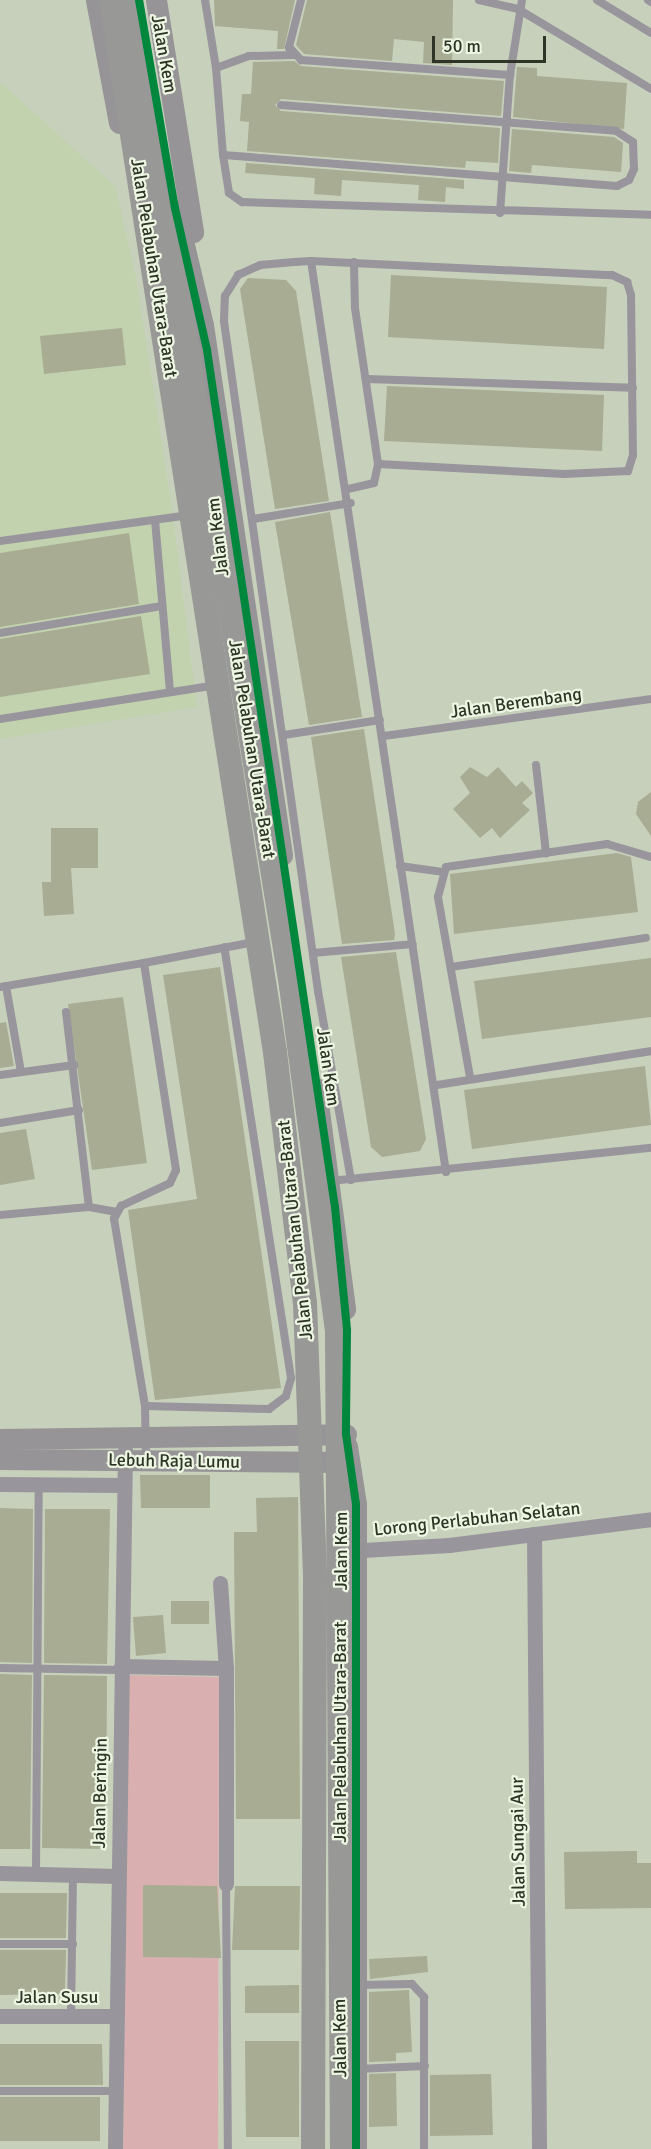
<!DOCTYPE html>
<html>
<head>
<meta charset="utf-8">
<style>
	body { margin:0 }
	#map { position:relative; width:651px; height:2149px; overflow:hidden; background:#c6d0bb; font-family:Signika,sans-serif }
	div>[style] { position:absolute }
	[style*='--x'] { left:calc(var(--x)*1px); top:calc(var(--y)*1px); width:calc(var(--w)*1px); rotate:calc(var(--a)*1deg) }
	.built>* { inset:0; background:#c2d2af }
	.green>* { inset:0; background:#d9b0af }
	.building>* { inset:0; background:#a7ac93 }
	.lane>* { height:8px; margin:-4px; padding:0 4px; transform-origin:4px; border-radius:4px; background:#98959c }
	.street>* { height:15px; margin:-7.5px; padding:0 7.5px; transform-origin:7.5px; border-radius:7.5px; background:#98959c }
	.secondary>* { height:21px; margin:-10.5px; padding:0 10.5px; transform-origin:10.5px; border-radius:10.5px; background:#969497 }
	.primary>* { height:24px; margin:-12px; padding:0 12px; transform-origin:12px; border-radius:12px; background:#989897 }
	.cycleway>* { height:8px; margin:-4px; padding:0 4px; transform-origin:4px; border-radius:4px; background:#00873e }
	span { translate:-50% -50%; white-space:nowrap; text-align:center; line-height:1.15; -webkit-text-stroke:4.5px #edf6e2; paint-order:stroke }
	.street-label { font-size:18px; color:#2e3526 }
	.scale { position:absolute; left:432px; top:36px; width:114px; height:27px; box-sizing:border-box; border:3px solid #2e3526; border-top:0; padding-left:8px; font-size:18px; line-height:21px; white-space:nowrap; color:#2e3526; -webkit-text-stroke:4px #edf6e2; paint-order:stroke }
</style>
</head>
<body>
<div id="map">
	<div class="built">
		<i style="clip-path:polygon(0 82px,115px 186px,135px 272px,171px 502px,197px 707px,0 739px)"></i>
	</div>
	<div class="green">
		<i style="clip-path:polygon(128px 1675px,219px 1677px,218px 2149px,123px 2149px)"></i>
	</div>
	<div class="building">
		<i style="clip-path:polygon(214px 0,295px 0,284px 49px,277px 49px,278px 31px,215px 26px)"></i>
		<i style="clip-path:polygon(307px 0,453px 0,452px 65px,423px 63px,424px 42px,394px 39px,392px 61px,304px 54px,296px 45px)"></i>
		<i style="clip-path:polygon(294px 61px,301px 66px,504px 81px,501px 116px,281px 99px,275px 105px,281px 111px,500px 128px,498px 163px,466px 161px,465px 168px,247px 151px,249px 122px,240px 121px,242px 94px,251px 94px,253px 62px)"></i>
		<i style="clip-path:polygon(517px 67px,537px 68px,537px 76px,627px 83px,624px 129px,513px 117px)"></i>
		<i style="clip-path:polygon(512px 129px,614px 137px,623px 143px,621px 172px,532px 165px,531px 173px,509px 171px)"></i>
		<i style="clip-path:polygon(246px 163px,464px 180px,464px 189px,446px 187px,445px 202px,418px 200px,419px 185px,342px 180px,341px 196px,314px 194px,315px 178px,245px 173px)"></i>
		<i style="clip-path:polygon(391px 275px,607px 287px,604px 349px,388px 337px)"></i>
		<i style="clip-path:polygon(248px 278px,286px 280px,296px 291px,329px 501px,275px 509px,240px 289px)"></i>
		<i style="clip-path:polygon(122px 328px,126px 365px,44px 374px,40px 336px)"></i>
		<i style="clip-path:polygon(387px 386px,604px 395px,602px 451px,384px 441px)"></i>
		<i style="clip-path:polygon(330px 512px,362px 717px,309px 725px,275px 522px)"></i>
		<i style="clip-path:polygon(129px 533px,139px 604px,0 627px,0 553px)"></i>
		<i style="clip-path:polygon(141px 616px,150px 674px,0 697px,0 639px)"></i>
		<i style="clip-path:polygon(364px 729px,395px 934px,394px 940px,342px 944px,311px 737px)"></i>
		<i style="clip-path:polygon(470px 767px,487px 777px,498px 767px,516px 787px,522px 781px,533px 793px,522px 803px,530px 810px,500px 838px,492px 828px,480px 838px,453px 809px,470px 793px,460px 777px)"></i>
		<i style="clip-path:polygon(651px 792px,651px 836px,636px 814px,638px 802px)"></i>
		<i style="clip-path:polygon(51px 828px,98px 828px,98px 868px,71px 868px,74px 914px,44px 916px,42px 882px,51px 882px)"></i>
		<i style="clip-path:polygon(617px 853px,631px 857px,638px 912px,454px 934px,450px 874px)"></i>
		<i style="clip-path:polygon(396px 952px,426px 1139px,420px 1151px,382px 1157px,371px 1147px,341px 957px)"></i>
		<i style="clip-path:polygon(651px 958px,651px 1017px,482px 1039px,474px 981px)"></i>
		<i style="clip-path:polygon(220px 967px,281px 1388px,155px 1400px,128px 1210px,197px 1199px,163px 975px)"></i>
		<i style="clip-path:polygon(123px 997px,147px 1163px,92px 1170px,68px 1004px)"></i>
		<i style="clip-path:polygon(6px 1022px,14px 1066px,0 1068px,0 1023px)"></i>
		<i style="clip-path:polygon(645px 1066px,651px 1125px,472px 1149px,464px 1090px)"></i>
		<i style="clip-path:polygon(26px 1129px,35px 1179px,0 1185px,0 1133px)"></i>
		<i style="clip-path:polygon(140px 1475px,210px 1475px,210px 1508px,141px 1508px)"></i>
		<i style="clip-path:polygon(298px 1497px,300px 1819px,236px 1819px,234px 1532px,257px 1532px,256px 1498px)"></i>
		<i style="clip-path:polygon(0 1508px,33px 1509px,32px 1663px,0 1662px)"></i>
		<i style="clip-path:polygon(45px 1509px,110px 1509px,107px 1664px,44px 1663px)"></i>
		<i style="clip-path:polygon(171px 1601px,209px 1601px,209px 1624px,171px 1624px)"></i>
		<i style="clip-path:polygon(163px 1615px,166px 1653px,136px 1656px,133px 1617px)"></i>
		<i style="clip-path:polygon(0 1674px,32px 1675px,30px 1849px,0 1849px)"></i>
		<i style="clip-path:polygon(44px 1675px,107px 1676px,106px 1849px,42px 1848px)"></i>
		<i style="clip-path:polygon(637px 1851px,637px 1863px,651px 1863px,651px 1908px,565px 1909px,564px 1852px)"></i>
		<i style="clip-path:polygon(143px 1885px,217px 1886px,221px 1958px,143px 1957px)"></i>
		<i style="clip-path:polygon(235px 1886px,300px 1886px,299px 1950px,232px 1950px)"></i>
		<i style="clip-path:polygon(0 1893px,67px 1893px,66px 1938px,0 1938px)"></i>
		<i style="clip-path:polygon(0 1950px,66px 1950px,65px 1994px,0 1995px)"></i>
		<i style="clip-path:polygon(427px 1956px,428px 1972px,370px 1979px,369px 1959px)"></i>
		<i style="clip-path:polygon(299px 1985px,299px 2013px,245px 2013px,245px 1986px)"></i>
		<i style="clip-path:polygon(409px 1990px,412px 2052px,396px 2053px,396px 2061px,369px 2062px,369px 1992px)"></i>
		<i style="clip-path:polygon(245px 2041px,299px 2041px,299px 2137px,246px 2137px)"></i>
		<i style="clip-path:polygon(0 2044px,102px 2044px,103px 2085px,0 2085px)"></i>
		<i style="clip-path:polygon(396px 2073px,397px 2126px,369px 2127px,369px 2074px)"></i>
		<i style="clip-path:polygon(491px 2074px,493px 2135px,430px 2136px,430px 2075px)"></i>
		<i style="clip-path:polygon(0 2097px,100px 2097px,100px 2141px,0 2141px)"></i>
	</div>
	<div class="lane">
		<i style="--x:205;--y:0;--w:69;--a:80.8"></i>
		<i style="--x:301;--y:0;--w:49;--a:104.3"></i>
		<i style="--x:289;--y:47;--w:18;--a:47"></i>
		<i style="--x:301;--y:60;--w:210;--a:4.1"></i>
		<i style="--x:479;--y:0;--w:40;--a:13"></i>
		<i style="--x:518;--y:9;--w:155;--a:31"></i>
		<i style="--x:597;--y:0;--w:63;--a:31.4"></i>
		<i style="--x:648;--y:0;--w:4;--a:34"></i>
		<i style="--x:281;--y:105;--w:336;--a:4.4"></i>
		<i style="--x:616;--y:131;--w:20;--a:33"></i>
		<i style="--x:633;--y:142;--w:27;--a:88"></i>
		<i style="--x:634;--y:169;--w:12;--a:114"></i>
		<i style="--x:629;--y:180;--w:13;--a:153"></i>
		<i style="--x:617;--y:186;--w:395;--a:-175.5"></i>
		<i style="--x:223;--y:155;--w:38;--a:81"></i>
		<i style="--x:229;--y:193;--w:16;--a:35"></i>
		<i style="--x:242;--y:202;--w:409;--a:1.8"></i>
		<i style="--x:223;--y:155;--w:87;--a:-94.6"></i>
		<i style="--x:216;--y:68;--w:35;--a:-20"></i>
		<i style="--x:249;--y:56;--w:44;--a:-1.3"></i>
		<i style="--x:500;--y:213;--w:138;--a:-85.9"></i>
		<i style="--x:510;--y:75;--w:76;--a:-80.9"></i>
		<i style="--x:311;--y:261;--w:301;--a:2.7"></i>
		<i style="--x:612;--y:275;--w:17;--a:25"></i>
		<i style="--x:627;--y:282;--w:14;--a:73"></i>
		<i style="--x:631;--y:295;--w:160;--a:89.3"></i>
		<i style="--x:633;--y:455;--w:17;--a:107"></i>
		<i style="--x:628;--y:471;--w:64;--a:177.3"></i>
		<i style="--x:564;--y:474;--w:186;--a:-176.9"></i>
		<i style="--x:378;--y:464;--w:19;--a:102"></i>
		<i style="--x:374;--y:483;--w:26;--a:167"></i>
		<i style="--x:354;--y:262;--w:46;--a:88.8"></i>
		<i style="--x:355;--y:308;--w:158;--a:81.6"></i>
		<i style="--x:367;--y:379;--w:266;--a:1.9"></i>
		<i style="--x:253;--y:519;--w:99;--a:-9.3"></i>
		<i style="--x:155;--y:520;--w:172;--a:85"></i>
		<i style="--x:0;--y:541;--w:184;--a:-7.8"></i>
		<i style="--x:0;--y:633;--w:164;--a:-9.5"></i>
		<i style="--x:0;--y:719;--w:213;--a:-8.9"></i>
		<i style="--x:284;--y:735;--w:97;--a:-8.9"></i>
		<i style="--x:384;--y:736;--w:270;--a:-7.9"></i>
		<i style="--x:536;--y:765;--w:89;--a:83.5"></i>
		<i style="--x:400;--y:866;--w:43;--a:7.9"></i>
		<i style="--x:313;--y:953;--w:100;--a:-5.1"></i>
		<i style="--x:451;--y:967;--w:197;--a:-8.5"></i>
		<i style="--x:6;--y:986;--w:87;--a:80.1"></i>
		<i style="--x:0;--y:987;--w:146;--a:-9.5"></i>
		<i style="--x:66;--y:1012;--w:196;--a:83.3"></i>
		<i style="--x:0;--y:1075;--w:75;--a:-7.7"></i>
		<i style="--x:470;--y:1077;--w:183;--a:-100.1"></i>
		<i style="--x:438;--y:897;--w:31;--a:-75"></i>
		<i style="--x:446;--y:867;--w:163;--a:-8.1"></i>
		<i style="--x:607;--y:844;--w:46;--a:16.5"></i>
		<i style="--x:437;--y:1085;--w:217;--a:-9"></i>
		<i style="--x:0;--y:1123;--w:80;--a:-9.3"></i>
		<i style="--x:351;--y:1180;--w:192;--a:-99.9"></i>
		<i style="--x:318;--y:991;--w:677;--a:-97.99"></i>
		<i style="--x:224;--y:321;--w:25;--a:-88"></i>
		<i style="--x:225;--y:296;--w:25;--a:-58"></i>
		<i style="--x:238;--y:275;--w:24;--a:-24"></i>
		<i style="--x:260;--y:265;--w:34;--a:-5"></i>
		<i style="--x:294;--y:262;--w:17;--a:-3"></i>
		<i style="--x:311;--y:261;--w:921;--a:81.57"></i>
		<i style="--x:330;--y:1181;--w:323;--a:-5.9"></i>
		<i style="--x:0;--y:1215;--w:89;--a:-5.1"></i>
		<i style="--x:89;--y:1207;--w:27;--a:10"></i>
		<i style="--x:145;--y:1406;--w:124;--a:1.4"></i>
		<i style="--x:269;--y:1409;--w:21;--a:-37"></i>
		<i style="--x:286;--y:1396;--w:19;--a:-74"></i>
		<i style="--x:291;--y:1378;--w:436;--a:-98.8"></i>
		<i style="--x:146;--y:1460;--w:54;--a:-91.1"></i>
		<i style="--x:145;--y:1406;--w:190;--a:-99.4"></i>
		<i style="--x:114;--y:1219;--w:15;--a:-62"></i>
		<i style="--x:121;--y:1206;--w:54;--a:-25.1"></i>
		<i style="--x:170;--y:1183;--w:14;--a:-65"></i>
		<i style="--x:176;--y:1170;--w:209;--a:-98.8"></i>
		<i style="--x:144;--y:963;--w:107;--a:-10.8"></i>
		<i style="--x:0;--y:1668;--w:121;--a:0.9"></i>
		<i style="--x:36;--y:1873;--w:389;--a:-89.6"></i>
		<i style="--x:226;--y:1884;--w:265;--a:89.6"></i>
		<i style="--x:0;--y:1944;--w:73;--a:0"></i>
		<i style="--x:357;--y:1985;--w:55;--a:-1"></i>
		<i style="--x:412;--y:1984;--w:18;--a:47"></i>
		<i style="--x:424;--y:1997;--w:152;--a:90"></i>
		<i style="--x:71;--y:2016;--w:142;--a:-89.2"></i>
		<i style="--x:357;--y:2069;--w:68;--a:-2.5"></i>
		<i style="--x:0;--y:2091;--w:114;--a:0"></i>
	</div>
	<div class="street">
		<i style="--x:0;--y:1484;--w:124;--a:0.5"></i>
		<i style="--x:534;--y:1534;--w:615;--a:89.53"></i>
		<i style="--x:346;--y:1551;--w:103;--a:-3.3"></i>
		<i style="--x:449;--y:1545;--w:204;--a:-7.3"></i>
		<i style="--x:220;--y:1583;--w:85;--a:86"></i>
		<i style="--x:226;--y:1668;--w:216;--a:90"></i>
		<i style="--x:121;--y:1666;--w:105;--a:1.1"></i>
		<i style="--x:0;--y:1873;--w:118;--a:1.5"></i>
		<i style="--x:0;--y:2016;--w:115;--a:0"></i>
		<i style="--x:115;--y:2149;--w:699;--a:-89.18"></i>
	</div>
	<div class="secondary">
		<i style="--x:96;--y:0;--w:125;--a:79.4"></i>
		<i style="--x:156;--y:0;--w:235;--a:80.9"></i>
		<i style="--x:176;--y:211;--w:117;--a:76.7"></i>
		<i style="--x:203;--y:325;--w:536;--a:81.52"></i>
		<i style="--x:316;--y:1088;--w:223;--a:82.5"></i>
		<i style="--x:0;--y:1439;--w:346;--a:-0.8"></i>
		<i style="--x:347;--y:1446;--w:59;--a:81.2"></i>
		<i style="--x:356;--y:1504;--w:645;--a:90"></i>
		<i style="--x:0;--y:1459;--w:348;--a:0.5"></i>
	</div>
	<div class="primary">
		<i style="--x:111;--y:0;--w:1065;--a:81.14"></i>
		<i style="--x:275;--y:1052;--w:253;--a:83.2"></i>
		<i style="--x:305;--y:1303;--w:277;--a:87.9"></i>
		<i style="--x:315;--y:1580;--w:569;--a:90.2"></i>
		<i style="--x:131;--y:0;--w:999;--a:80.78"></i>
		<i style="--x:291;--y:986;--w:349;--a:82.4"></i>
		<i style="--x:337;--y:1332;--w:817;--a:89.65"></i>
	</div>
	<div class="cycleway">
		<i style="--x:139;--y:0;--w:211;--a:80.2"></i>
		<i style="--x:175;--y:208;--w:146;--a:77.3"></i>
		<i style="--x:207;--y:350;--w:867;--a:81.51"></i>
		<i style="--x:335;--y:1207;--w:124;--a:84.4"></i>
		<i style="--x:347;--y:1330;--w:104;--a:90.6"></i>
		<i style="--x:346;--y:1434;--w:71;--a:81.9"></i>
		<i style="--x:356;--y:1504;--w:645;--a:90"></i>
	</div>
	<div class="street-label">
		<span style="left:164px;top:54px;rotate:80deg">Jalan Kem</span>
		<span style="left:154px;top:268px;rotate:81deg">Jalan Pelabuhan Utara-Barat</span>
		<span style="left:218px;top:537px;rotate:-97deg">Jalan Kem</span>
		<span style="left:516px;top:703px;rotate:-8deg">Jalan Berembang</span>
		<span style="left:252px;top:749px;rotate:81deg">Jalan Pelabuhan Utara-Barat</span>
		<span style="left:328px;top:1067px;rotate:82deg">Jalan Kem</span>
		<span style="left:295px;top:1230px;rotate:-96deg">Jalan Pelabuhan Utara-Barat</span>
		<span style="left:174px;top:1461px;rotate:1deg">Lebuh Raja Lumu</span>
		<span style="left:477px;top:1519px;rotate:-6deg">Lorong Perlabuhan Selatan</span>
		<span style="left:341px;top:1551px;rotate:-90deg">Jalan Kem</span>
		<span style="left:340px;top:1732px;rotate:-90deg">Jalan Pelabuhan Utara-Barat</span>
		<span style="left:100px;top:1793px;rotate:-89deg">Jalan Beringin</span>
		<span style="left:518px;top:1842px;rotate:-91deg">Jalan Sungai Aur</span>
		<span style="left:57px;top:1997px">Jalan Susu</span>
		<span style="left:340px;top:2038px;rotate:-91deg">Jalan Kem</span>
	</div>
	<div class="scale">50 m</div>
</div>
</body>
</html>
